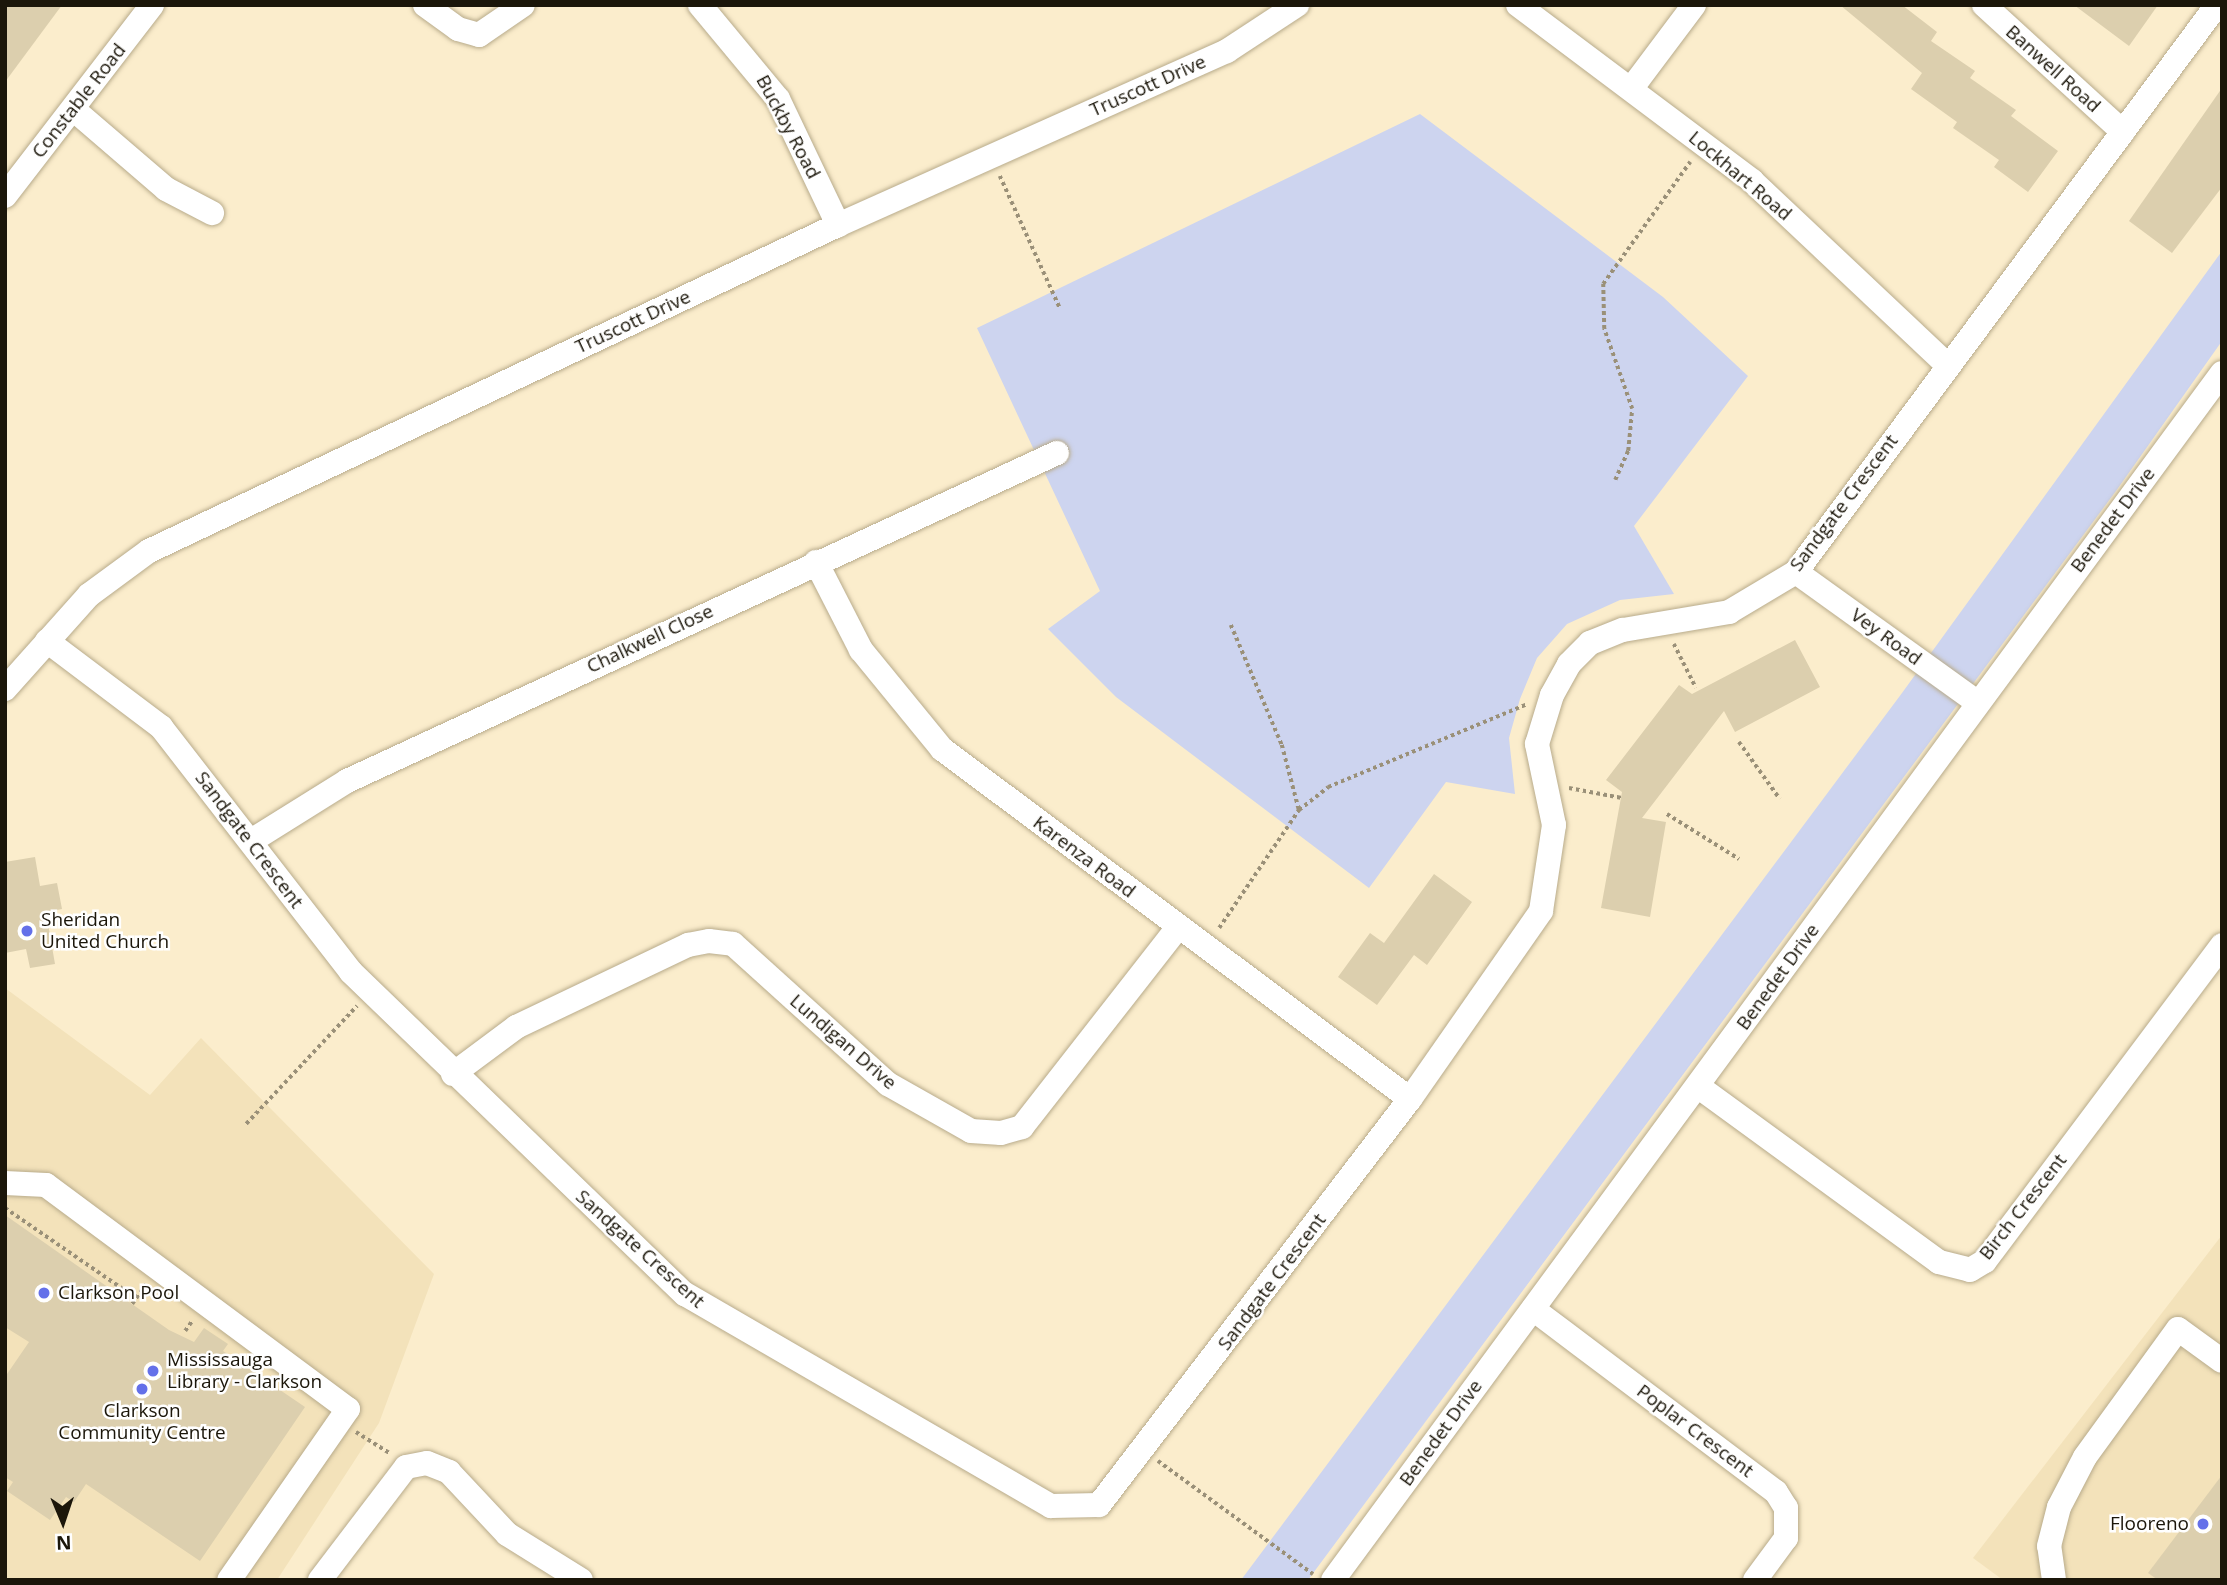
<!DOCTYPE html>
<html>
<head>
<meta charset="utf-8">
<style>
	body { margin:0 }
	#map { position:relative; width:2227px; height:1585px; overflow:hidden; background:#fbedcc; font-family:"Open Sans",sans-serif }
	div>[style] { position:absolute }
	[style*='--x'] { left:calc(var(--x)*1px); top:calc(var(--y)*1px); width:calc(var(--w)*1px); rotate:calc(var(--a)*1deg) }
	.built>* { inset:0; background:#f3e2ba }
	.green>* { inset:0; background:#cdd4ef }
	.building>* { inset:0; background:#dccfae }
	.path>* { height:3.5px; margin-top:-1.75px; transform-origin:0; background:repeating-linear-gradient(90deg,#9a9078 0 3.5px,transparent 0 7px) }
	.roads { filter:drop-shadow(0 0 2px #b8ab8b) drop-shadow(0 0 2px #b8ab8b) }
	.minor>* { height:24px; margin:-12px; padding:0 12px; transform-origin:12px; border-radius:12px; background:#fff }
	.dots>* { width:19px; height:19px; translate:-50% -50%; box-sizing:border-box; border:4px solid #fff; border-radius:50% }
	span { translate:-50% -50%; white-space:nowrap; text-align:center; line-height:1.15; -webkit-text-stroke:5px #fff; paint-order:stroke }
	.street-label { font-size:19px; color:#1b160a }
	.poi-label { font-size:19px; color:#1b160a }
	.left { translate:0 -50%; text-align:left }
	.right { translate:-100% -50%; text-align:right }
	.frame { position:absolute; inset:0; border:7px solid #1b160a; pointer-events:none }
	.north { position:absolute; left:28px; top:1487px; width:70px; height:70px; -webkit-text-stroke:5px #fff; paint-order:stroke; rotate:178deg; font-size:19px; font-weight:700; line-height:28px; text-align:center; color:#1b160a }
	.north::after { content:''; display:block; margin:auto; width:24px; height:32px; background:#1b160a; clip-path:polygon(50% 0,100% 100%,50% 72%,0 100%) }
</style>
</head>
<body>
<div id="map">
	<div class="built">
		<i style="clip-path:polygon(5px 988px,150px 1095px,201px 1038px,434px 1274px,379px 1423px,277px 1580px,5px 1580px)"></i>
		<i style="clip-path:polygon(2222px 1235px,2222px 1580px,2003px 1580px,1973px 1558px)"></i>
	</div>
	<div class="green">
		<i style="clip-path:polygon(1420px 114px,1663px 297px,1748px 376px,1634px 526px,1674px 594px,1620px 600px,1567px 624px,1537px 658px,1520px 699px,1509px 738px,1515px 794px,1446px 782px,1369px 888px,1116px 697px,1048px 629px,1100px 591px,977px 328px)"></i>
		<i style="clip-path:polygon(2222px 251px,2222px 341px,2116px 491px,1308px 1580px,1241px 1580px,1902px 693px)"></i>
	</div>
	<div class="building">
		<i style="clip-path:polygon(5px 5px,62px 5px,5px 82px)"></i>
		<i style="clip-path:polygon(1840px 5px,1902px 5px,1937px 32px,1931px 41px,1975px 71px,1970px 78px,2016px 110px,2011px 116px,2058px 151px,2028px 192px,1994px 167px,1999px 160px,1953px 128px,1957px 122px,1911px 89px,1922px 73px)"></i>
		<i style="clip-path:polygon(2074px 5px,2158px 5px,2129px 46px)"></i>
		<i style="clip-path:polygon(2222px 88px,2222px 187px,2172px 253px,2129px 221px)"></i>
		<i style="clip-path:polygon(1795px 640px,1820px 687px,1735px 732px,1724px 711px,1642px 818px,1666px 822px,1650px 917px,1601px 908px,1622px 792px,1606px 780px,1679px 685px,1692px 694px)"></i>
		<i style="clip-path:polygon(35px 857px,40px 886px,57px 883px,62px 909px,46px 912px,55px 964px,30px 968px,26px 949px,5px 953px,5px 862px)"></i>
		<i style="clip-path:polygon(1434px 874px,1472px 902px,1427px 965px,1414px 955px,1377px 1005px,1338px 977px,1370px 933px,1384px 943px)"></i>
		<i style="clip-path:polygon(5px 1215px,169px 1330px,194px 1342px,204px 1328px,228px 1344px,223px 1351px,305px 1407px,200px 1561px,86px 1484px,74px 1502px,66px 1497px,50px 1520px,7px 1491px,13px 1482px,5px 1477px,5px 1377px,29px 1342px,5px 1327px)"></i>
		<i style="clip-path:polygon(2222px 1475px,2222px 1580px,2158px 1580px,2148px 1573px)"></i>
	</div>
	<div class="path">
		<i style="--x:1000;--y:176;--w:145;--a:65.6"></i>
		<i style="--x:1615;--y:480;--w:32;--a:-66"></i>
		<i style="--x:1628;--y:451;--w:42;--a:-84.6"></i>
		<i style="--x:1632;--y:409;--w:85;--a:-109.3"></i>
		<i style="--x:1604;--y:329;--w:45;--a:-91.3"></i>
		<i style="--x:1603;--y:284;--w:150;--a:-54.5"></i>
		<i style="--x:1231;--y:625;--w:130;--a:67"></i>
		<i style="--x:1282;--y:745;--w:67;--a:75.3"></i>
		<i style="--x:1674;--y:644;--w:49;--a:63.4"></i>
		<i style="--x:1739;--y:742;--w:70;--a:54.3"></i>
		<i style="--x:1569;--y:788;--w:54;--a:10.7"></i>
		<i style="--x:1667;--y:814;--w:85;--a:32"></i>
		<i style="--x:1219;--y:928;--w:143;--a:-55.9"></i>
		<i style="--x:1299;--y:810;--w:37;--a:-38"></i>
		<i style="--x:1328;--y:787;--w:216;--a:-22.6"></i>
		<i style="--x:246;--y:1124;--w:162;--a:-46.8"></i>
		<i style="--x:5;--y:1208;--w:159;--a:34.5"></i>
		<i style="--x:132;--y:1304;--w:24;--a:-55"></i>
		<i style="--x:185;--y:1331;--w:12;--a:-55"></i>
		<i style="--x:356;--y:1432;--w:41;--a:32.2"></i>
		<i style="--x:1158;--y:1461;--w:192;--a:36.1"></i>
	</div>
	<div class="roads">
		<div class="minor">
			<i style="--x:425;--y:5;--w:41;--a:36"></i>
			<i style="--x:458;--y:29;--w:22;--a:16"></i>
			<i style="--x:479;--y:35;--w:53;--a:-34.3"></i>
			<i style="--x:700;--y:5;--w:122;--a:50.3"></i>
			<i style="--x:778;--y:99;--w:140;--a:64.5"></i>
			<i style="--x:1518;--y:5;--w:293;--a:36.9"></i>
			<i style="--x:1752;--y:181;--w:268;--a:43.3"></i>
			<i style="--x:1984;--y:5;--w:188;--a:42.4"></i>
			<i style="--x:1631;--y:89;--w:105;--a:-53.1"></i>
			<i style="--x:73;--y:109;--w:123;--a:40.7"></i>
			<i style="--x:166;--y:189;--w:52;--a:27.6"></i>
			<i style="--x:5;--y:196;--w:241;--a:-52.4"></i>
			<i style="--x:816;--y:562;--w:99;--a:62.9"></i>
			<i style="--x:861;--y:650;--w:128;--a:50.7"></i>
			<i style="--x:942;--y:749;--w:584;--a:36.79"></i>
			<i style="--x:1796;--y:572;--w:223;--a:35.7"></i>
			<i style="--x:47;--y:641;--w:143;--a:37"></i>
			<i style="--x:161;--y:727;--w:310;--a:52.2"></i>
			<i style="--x:351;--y:972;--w:464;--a:44"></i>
			<i style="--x:685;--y:1294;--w:423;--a:30.1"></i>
			<i style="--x:1051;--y:1506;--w:48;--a:-1.2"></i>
			<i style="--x:1099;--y:1505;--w:511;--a:-52.55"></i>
			<i style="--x:1410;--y:1099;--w:229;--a:-55.1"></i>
			<i style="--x:1541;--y:911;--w:87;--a:-81.4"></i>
			<i style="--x:1554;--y:825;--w:83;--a:-101.9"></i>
			<i style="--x:1537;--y:744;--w:51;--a:-73"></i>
			<i style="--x:1552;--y:695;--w:35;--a:-61"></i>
			<i style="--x:1569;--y:664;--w:30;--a:-45"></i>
			<i style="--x:1590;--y:643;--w:35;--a:-22"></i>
			<i style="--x:1623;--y:630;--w:108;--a:-9.6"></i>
			<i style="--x:1729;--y:612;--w:78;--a:-30.8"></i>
			<i style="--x:1796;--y:572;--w:706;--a:-53.41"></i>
			<i style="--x:5;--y:689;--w:126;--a:-48.2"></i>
			<i style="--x:89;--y:595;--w:74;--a:-36.3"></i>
			<i style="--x:149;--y:551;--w:762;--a:-25.32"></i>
			<i style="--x:838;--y:225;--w:426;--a:-24.1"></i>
			<i style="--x:1227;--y:51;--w:84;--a:-33.3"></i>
			<i style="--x:251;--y:841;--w:113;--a:-32"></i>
			<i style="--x:347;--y:781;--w:782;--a:-24.8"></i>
			<i style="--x:453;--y:1074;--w:79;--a:-36.7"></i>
			<i style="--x:516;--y:1027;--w:191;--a:-25.5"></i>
			<i style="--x:688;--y:945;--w:21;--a:-11"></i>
			<i style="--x:709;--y:941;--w:24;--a:7"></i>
			<i style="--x:733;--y:944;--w:209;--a:42.1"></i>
			<i style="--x:888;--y:1084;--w:95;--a:29.5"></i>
			<i style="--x:971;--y:1131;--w:30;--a:4"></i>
			<i style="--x:1001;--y:1133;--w:22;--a:-16"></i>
			<i style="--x:1022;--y:1127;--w:254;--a:-52"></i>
			<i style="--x:1699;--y:1087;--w:297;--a:36.1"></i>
			<i style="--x:1939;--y:1262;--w:32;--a:14"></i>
			<i style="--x:1970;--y:1270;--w:17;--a:-31"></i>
			<i style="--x:1985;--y:1261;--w:395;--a:-53.1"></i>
			<i style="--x:5;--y:1183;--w:41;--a:2.8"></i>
			<i style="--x:46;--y:1185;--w:376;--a:36.6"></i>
			<i style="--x:348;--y:1409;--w:208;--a:124.8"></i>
			<i style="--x:1533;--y:1309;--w:304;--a:37"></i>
			<i style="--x:1776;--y:1492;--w:19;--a:58"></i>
			<i style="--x:1786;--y:1508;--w:30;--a:90"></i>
			<i style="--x:1786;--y:1538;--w:52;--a:126.4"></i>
			<i style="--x:320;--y:1580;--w:142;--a:-52.7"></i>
			<i style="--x:406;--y:1467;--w:21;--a:-11"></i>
			<i style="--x:427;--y:1463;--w:24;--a:22"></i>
			<i style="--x:449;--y:1472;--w:85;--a:46.9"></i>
			<i style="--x:507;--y:1534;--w:87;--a:31.9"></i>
			<i style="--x:1333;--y:1580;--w:1499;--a:-53.63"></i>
			<i style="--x:2054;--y:1580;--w:34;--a:-98"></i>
			<i style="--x:2049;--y:1546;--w:40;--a:-75.6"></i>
			<i style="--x:2059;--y:1507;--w:56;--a:-62.5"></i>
			<i style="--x:2085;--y:1457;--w:158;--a:-54"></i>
			<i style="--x:2178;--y:1329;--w:54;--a:36"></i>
		</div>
	</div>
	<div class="dots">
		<i style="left:27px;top:931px;background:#6470e9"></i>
		<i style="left:44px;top:1293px;background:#6470e9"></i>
		<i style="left:153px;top:1371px;background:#6470e9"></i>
		<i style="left:142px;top:1389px;background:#6470e9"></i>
		<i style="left:2203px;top:1524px;background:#6470e9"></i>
	</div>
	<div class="street-label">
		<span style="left:2053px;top:69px;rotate:42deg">Banwell Road</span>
		<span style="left:1148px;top:86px;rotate:-24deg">Truscott Drive</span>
		<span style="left:79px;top:101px;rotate:-52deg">Constable Road</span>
		<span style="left:788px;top:127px;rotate:62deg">Buckby Road</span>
		<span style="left:1740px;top:176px;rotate:40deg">Lockhart Road</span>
		<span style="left:633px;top:322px;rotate:-25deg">Truscott Drive</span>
		<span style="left:1844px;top:503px;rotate:-53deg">Sandgate Crescent</span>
		<span style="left:2113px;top:520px;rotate:-53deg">Benedet Drive</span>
		<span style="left:1886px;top:637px;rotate:36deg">Vey Road</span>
		<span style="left:650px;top:639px;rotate:-25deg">Chalkwell Close</span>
		<span style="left:249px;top:840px;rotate:53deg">Sandgate Crescent</span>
		<span style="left:1084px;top:857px;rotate:37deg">Karenza Road</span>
		<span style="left:1778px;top:977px;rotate:-54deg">Benedet Drive</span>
		<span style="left:843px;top:1042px;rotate:41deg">Lundigan Drive</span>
		<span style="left:2023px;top:1207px;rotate:-52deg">Birch Crescent</span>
		<span style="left:640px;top:1249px;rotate:42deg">Sandgate Crescent</span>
		<span style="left:1272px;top:1282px;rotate:-53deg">Sandgate Crescent</span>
		<span style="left:1695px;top:1431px;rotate:37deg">Poplar Crescent</span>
		<span style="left:1441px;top:1433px;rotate:-54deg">Benedet Drive</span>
	</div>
	<div class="poi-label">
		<span class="left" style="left:41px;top:931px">Sheridan<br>United Church</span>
		<span class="left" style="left:58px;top:1293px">Clarkson Pool</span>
		<span class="left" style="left:167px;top:1371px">Mississauga<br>Library - Clarkson</span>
		<span style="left:142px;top:1422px">Clarkson<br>Community Centre</span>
		<span class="right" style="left:2189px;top:1524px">Flooreno</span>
	</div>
	<div class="frame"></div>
	<div class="north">N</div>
</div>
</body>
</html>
